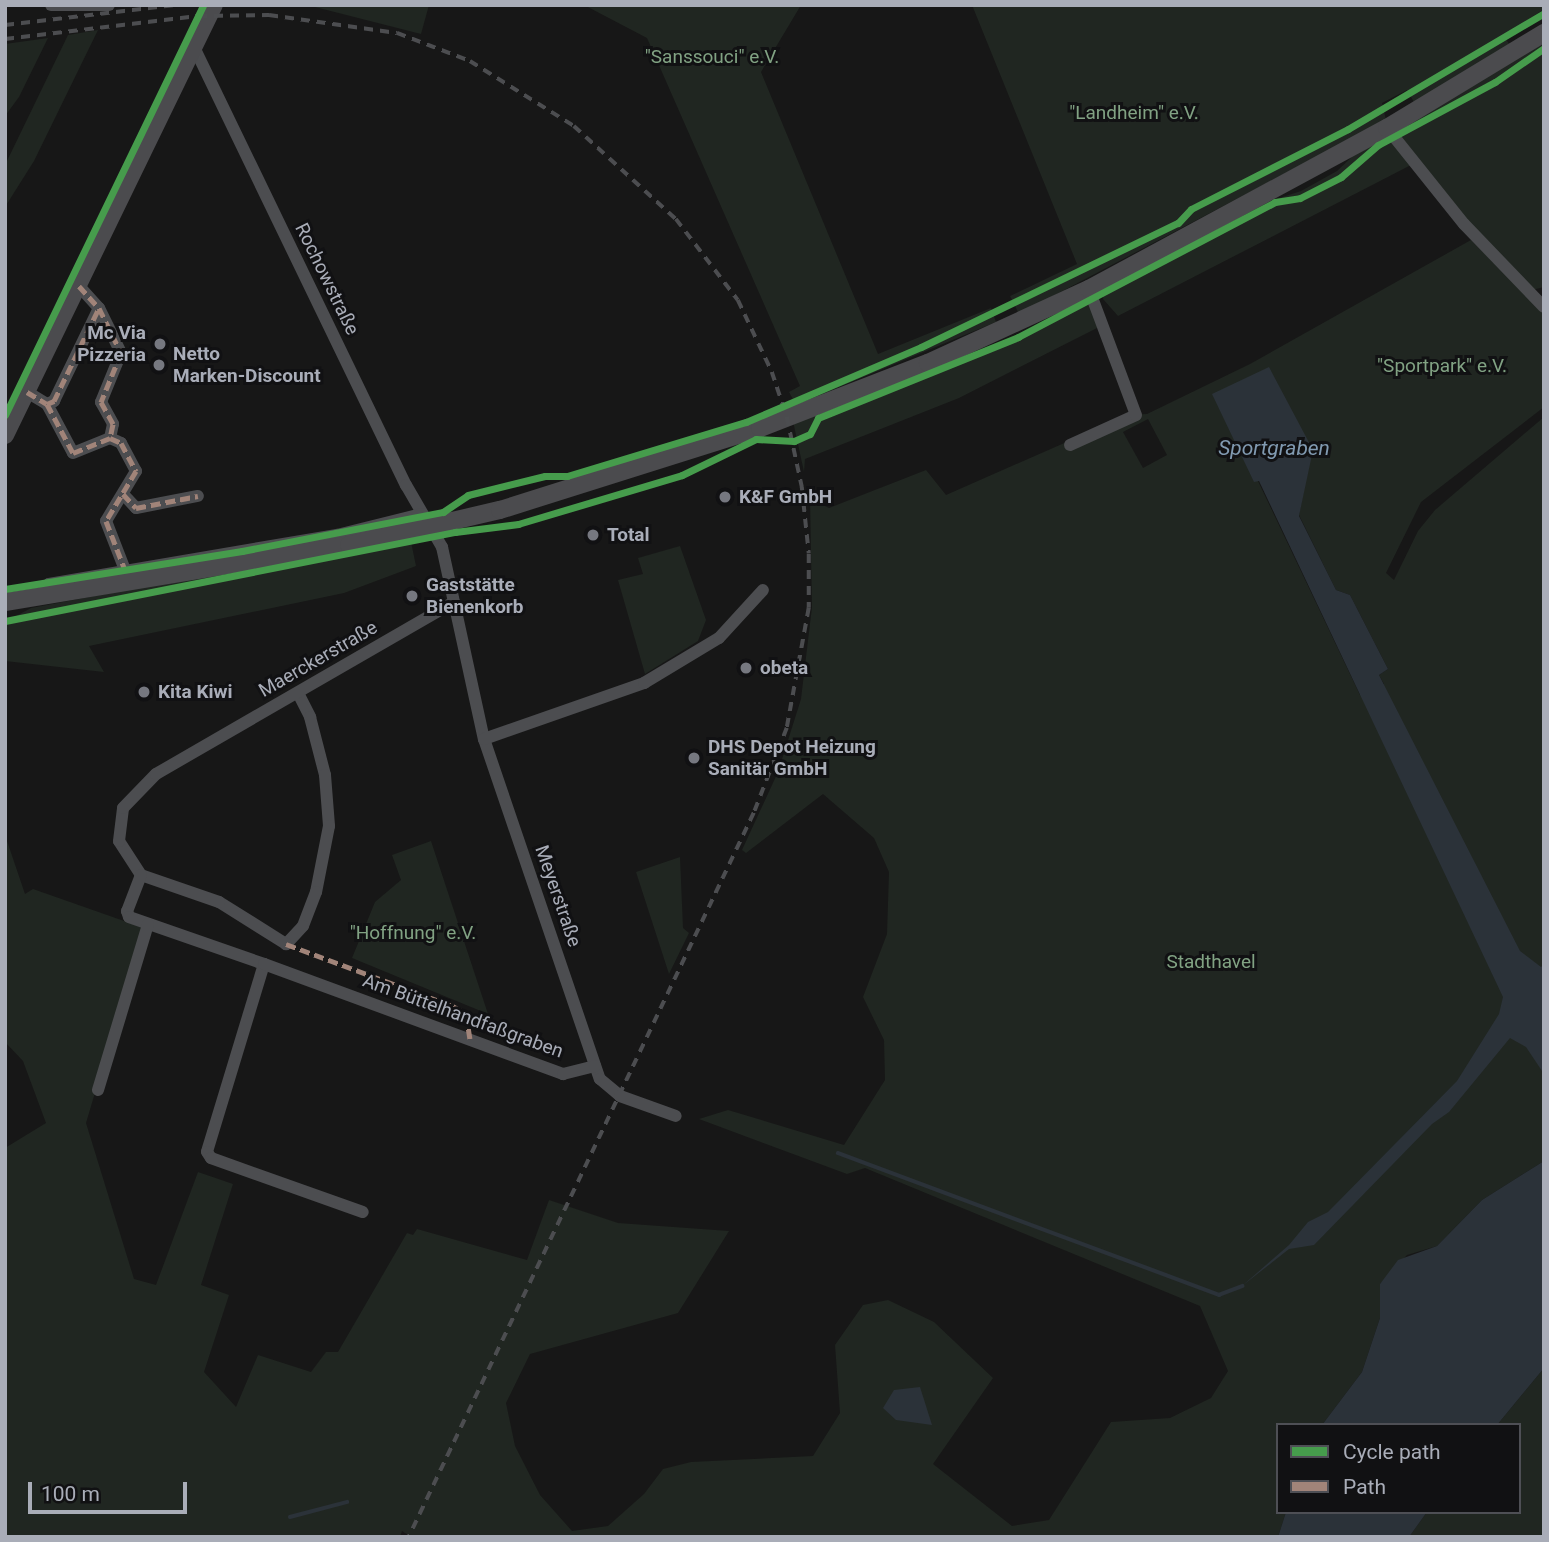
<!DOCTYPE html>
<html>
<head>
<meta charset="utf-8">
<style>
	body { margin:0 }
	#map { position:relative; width:1549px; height:1542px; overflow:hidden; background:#171717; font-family:Roboto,sans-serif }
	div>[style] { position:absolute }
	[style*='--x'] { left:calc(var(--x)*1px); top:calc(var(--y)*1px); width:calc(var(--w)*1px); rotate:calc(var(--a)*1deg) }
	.green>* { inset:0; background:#202621 }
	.water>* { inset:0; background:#2b3239 }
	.stream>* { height:3.5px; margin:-1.75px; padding:0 1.75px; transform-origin:1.75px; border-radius:1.75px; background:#2b3239 }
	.street>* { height:12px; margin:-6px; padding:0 6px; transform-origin:6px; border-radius:6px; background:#4c4d50 }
	.secondary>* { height:18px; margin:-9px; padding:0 9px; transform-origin:9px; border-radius:9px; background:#4b4b4e }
	.rail>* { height:3.5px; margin-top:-1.75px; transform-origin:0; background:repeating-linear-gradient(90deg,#4c4d50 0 9px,transparent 0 16px) }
	.quiet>* { height:5px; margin-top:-2.5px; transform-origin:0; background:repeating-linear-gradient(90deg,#a18479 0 10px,transparent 0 15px) }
	.cycleway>* { height:7px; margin:-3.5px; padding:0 3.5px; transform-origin:3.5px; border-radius:3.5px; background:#469c4c }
	.dots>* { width:19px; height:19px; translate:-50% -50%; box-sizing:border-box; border:4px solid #111113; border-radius:50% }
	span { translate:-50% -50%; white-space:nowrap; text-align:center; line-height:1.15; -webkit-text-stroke:6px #111113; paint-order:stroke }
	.park-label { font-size:19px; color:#81a283 }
	.street-label { font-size:19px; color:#a9adb8 }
	.poi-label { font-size:19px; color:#a9adb8; font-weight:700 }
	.right { translate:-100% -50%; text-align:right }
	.left { translate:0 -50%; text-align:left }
	.water-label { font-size:21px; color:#819ab1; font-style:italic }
	.frame { position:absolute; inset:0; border:7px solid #a9adb8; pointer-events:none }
	.legend { position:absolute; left:1276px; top:1423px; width:245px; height:91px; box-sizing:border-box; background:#111113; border:2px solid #4e4f55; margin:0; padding:9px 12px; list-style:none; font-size:21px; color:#a9adb8 }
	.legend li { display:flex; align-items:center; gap:14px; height:35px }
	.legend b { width:35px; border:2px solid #4e4f55 }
	.scale { position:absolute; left:28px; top:1482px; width:159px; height:32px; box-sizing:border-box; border:4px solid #a9adb8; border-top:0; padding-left:9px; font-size:21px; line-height:24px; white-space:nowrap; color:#a9adb8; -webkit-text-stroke:5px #111113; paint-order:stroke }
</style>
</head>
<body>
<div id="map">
	<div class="green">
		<i style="clip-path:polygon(429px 5px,421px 34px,315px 7px,326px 5px)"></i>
		<i style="clip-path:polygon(584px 5px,801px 5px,761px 72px,878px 354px,991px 308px,996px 322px,796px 405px,789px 392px,800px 386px,647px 38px)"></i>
		<i style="clip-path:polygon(972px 5px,1544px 5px,1544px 9px,1504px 36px,1511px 47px,1415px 104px,1407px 90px,1382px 103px,1386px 120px,1019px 314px,1010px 296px,1077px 264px)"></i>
		<i style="clip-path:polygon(98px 30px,34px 161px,5px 207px,5px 165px,68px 35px)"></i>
		<i style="clip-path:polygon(48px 38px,19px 97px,5px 116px,5px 44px)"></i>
		<i style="clip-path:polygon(1544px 42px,1544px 287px,1532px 290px,1411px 165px,1118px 316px,1103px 299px,1104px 288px,1258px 205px,1301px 191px,1337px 171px,1358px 151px)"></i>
		<i style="clip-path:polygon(evenodd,1471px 240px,1544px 314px,1544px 407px,1421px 502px,1386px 573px,1394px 580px,1418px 531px,1435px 510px,1544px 417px,1544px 1161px,1482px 1200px,1437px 1246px,1407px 1255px,1380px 1284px,1380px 1318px,1362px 1372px,1322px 1425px,1278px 1425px,1278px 1512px,1286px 1512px,1278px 1537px,411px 1537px,402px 1531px,400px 1537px,5px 1537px,5px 1148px,46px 1123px,23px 1061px,5px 1042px,5px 835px,25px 894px,33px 889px,144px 928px,86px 1123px,134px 1279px,156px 1285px,198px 1172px,233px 1184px,201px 1285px,229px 1295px,204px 1372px,236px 1407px,258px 1355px,311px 1372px,326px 1352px,338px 1352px,407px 1233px,413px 1235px,417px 1229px,527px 1260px,549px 1200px,618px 1223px,729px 1231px,678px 1313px,530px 1354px,506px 1403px,515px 1446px,540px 1495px,572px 1531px,608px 1526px,644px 1494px,663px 1469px,691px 1462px,813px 1456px,840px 1413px,835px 1345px,863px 1305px,888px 1300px,934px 1322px,993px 1378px,933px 1464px,1012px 1526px,1049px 1520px,1111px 1422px,1170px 1418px,1211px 1398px,1228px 1371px,1200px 1306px,865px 1168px,847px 1174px,699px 1119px,728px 1110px,844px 1145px,885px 1080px,884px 1040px,863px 997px,887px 934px,889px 872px,874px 838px,823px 794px,746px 853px,742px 850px,778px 772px,801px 699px,812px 607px,810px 498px,829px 508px,926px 470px,946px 495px,1128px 415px,1147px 414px,1250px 364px,1471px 240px,1148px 419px,1167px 455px,1143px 468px,1123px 432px,1148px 419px,1471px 240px,1312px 449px,1299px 515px,1336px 590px,1350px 595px,1388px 669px,1379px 675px,1384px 684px,1360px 695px,1258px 481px,1312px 449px)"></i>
		<i style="clip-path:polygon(1088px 303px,1101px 326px,959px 398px,805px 459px,804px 472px,793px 421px,936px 371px)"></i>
		<i style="clip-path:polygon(410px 537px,416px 566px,344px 593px,89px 646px,104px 672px,5px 661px,5px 622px,31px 608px)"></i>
		<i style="clip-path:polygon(680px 546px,706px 620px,698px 641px,645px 674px,618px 580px,643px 574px,638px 558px)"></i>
		<i style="clip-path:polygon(431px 841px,488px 1014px,352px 958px,375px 902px,401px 880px,392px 855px)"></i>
		<i style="clip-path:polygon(680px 857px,683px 928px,689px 933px,669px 974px,636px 872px)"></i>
		<i style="clip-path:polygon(1544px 1368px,1544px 1537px,1409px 1537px,1427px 1512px,1519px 1512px,1519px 1425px,1497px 1425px)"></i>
	</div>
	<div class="water">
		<i style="clip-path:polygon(1269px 367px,1313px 450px,1299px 516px,1336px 590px,1350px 595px,1388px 669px,1379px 675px,1520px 951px,1541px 967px,1544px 964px,1544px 1074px,1526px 1047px,1510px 1038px,1449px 1112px,1432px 1124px,1314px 1245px,1289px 1249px,1242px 1286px,1289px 1245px,1308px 1222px,1328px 1212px,1457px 1081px,1499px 1014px,1503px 997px,1259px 481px,1254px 482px,1212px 394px)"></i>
		<i style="clip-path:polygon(1544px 1161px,1544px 1368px,1497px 1425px,1322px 1425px,1362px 1372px,1380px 1318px,1380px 1284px,1398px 1260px,1437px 1246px,1482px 1200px)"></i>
		<i style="clip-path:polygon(920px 1387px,932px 1425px,896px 1420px,883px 1408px,894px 1390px)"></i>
		<i style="clip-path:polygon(1286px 1512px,1427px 1512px,1409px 1537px,1278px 1537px)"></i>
	</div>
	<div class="stream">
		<i style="--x:838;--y:1153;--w:407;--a:20.4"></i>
		<i style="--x:1219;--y:1295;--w:25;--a:-21"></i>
		<i style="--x:290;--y:1517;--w:59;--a:-14.7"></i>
	</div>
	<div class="street">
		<i style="--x:51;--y:5;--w:58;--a:0"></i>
		<i style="--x:194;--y:47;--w:487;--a:64.2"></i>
		<i style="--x:406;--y:485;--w:72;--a:59.9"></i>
		<i style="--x:442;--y:547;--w:197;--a:77.7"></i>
		<i style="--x:484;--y:739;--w:359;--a:71.2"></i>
		<i style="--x:600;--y:1079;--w:26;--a:40"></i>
		<i style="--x:620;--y:1096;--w:59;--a:19.7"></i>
		<i style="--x:1387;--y:128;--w:123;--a:51.3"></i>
		<i style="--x:1464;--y:224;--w:115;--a:46.1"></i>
		<i style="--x:79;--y:286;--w:30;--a:48"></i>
		<i style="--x:99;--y:308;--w:50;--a:63.9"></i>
		<i style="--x:121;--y:353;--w:53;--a:112.2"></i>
		<i style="--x:101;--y:402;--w:25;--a:61"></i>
		<i style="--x:113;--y:424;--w:14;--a:102"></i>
		<i style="--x:110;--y:438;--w:12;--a:24"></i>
		<i style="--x:121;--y:443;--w:32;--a:62"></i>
		<i style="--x:136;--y:471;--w:58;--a:121"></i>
		<i style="--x:106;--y:521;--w:53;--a:68.8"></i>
		<i style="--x:27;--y:392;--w:23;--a:31"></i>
		<i style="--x:47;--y:404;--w:55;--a:62"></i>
		<i style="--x:73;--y:453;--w:40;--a:-22"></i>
		<i style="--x:47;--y:404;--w:8;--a:-23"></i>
		<i style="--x:54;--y:401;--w:103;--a:-64.2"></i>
		<i style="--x:1070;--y:445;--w:72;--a:-24.4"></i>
		<i style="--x:1136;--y:415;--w:134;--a:-110.5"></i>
		<i style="--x:123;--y:494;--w:19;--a:47"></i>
		<i style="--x:136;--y:508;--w:63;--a:-11"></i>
		<i style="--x:48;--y:597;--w:13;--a:-86"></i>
		<i style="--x:49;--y:584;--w:292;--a:-9.7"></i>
		<i style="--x:337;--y:535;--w:87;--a:-14"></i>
		<i style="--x:298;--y:693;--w:27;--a:63"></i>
		<i style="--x:310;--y:717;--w:60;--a:75.5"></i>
		<i style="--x:325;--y:775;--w:51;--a:85.5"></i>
		<i style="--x:329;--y:826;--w:67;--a:101.1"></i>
		<i style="--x:316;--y:892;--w:36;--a:111"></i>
		<i style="--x:303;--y:926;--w:25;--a:133"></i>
		<i style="--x:286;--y:944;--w:79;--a:-147.9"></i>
		<i style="--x:219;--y:902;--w:83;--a:-160.9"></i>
		<i style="--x:141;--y:875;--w:40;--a:-122.9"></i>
		<i style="--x:119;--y:841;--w:33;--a:-83"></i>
		<i style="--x:123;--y:808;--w:47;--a:-45.9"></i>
		<i style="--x:156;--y:774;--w:344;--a:-30"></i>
		<i style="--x:484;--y:739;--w:170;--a:-19.3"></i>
		<i style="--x:644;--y:683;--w:87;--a:-31"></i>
		<i style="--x:719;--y:638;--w:65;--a:-47.5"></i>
		<i style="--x:141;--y:875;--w:39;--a:111"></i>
		<i style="--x:127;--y:911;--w:6;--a:72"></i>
		<i style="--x:129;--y:917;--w:143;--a:19.2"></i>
		<i style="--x:264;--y:964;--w:196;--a:106.9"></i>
		<i style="--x:207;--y:1152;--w:7;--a:56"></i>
		<i style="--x:211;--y:1158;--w:161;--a:19.6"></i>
		<i style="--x:264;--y:964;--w:319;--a:20.2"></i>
		<i style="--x:563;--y:1074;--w:33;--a:-14"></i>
		<i style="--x:98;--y:1090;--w:173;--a:-73.2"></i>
	</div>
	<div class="secondary">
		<i style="--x:5;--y:435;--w:478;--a:-64.1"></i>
		<i style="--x:5;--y:602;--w:349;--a:-9.4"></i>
		<i style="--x:349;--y:545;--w:155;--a:-13.1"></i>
		<i style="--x:500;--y:510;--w:273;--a:-17.5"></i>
		<i style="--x:760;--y:428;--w:180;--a:-21.2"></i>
		<i style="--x:928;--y:363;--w:177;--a:-24.7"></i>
		<i style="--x:1089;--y:289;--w:339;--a:-28.4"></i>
		<i style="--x:1387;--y:128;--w:184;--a:-31.2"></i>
	</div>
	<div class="rail">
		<i style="--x:5;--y:25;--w:171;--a:-6.7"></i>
		<i style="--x:5;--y:39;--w:194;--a:-6.8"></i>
		<i style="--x:198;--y:16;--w:71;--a:-0.8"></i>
		<i style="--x:269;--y:15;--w:129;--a:8"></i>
		<i style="--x:397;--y:33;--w:78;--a:21"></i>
		<i style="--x:470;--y:61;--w:123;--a:32"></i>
		<i style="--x:574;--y:126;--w:138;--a:42.4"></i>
		<i style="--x:676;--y:219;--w:102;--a:52.6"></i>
		<i style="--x:738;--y:300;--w:80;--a:64.7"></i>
		<i style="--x:772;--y:372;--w:47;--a:71.6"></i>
		<i style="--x:787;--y:417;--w:72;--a:77.9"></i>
		<i style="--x:802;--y:487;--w:67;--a:84"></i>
		<i style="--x:809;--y:554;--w:54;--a:90"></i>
		<i style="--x:809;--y:608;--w:122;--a:100.4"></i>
		<i style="--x:787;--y:728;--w:91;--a:111.2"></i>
		<i style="--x:754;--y:813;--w:802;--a:115.48"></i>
	</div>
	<div class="quiet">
		<i style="--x:79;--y:286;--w:30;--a:48"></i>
		<i style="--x:99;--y:308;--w:50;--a:63.9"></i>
		<i style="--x:121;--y:353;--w:53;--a:112.2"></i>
		<i style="--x:101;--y:402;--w:25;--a:61"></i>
		<i style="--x:113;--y:424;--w:14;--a:102"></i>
		<i style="--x:110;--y:438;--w:12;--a:24"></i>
		<i style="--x:121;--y:443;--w:32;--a:62"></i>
		<i style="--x:136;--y:471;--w:58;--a:121"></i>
		<i style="--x:106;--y:521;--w:53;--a:68.8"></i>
		<i style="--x:27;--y:392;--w:23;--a:31"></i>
		<i style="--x:47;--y:404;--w:55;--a:62"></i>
		<i style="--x:73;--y:453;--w:40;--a:-22"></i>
		<i style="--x:47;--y:404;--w:8;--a:-23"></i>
		<i style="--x:54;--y:401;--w:103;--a:-64.2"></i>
		<i style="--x:123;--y:494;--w:19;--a:47"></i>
		<i style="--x:136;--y:508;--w:63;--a:-11"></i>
		<i style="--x:286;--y:944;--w:178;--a:20.4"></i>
		<i style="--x:453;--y:1006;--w:15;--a:32"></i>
		<i style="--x:466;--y:1014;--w:25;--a:81"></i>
	</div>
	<div class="cycleway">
		<i style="--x:5;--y:415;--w:455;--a:-64.2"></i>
		<i style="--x:5;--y:589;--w:240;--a:-9.1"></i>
		<i style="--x:242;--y:551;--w:205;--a:-11"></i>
		<i style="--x:443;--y:512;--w:30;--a:-34"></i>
		<i style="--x:468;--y:495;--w:79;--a:-13.9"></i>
		<i style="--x:545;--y:476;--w:22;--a:0"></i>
		<i style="--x:567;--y:476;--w:187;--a:-16.8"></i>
		<i style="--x:746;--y:422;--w:190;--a:-23.2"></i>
		<i style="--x:921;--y:347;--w:285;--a:-25.8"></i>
		<i style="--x:1178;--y:223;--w:19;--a:-47"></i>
		<i style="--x:1191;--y:209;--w:176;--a:-27"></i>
		<i style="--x:1348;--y:129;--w:228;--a:-30.6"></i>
		<i style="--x:5;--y:621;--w:459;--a:-11.2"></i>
		<i style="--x:455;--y:532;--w:64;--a:-7.2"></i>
		<i style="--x:518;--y:524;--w:171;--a:-16.6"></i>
		<i style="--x:682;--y:475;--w:82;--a:-25.9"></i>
		<i style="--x:756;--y:439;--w:38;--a:3"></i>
		<i style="--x:794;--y:441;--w:17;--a:-24"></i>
		<i style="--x:810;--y:434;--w:18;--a:-63"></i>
		<i style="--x:818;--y:418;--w:216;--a:-22"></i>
		<i style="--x:1018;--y:337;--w:290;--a:-27.7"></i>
		<i style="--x:1275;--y:202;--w:25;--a:-9"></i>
		<i style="--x:1300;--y:198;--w:46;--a:-27.1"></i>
		<i style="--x:1341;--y:177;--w:49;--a:-40.9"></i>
		<i style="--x:1378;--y:145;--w:133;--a:-28.3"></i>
		<i style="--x:1495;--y:82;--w:60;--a:-34.8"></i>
	</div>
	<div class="dots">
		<i style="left:160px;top:344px;background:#767880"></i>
		<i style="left:159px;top:365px;background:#767880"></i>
		<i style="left:725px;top:497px;background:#767880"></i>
		<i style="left:593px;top:535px;background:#767880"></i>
		<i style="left:412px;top:596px;background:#767880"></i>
		<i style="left:746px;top:668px;background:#767880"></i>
		<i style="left:144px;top:692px;background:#767880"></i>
		<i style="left:694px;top:758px;background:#767880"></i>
	</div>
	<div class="park-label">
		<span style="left:712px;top:57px">"Sanssouci" e.V.</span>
		<span style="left:1134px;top:113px">"Landheim" e.V.</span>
		<span style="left:1442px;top:366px">"Sportpark" e.V.</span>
		<span style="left:413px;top:933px">"Hoffnung" e.V.</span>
		<span style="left:1211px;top:962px">Stadthavel</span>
	</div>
	<div class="street-label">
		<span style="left:327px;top:279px;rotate:64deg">Rochowstraße</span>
		<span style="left:318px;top:659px;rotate:-30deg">Maerckerstraße</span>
		<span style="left:558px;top:896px;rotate:71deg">Meyerstraße</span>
		<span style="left:463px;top:1016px;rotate:20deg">Am Büttelhandfaßgraben</span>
	</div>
	<div class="poi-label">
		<span class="right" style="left:146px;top:344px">Mc Via<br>Pizzeria</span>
		<span class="left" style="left:173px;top:365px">Netto<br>Marken-Discount</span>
		<span class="left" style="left:739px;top:497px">K&amp;F GmbH</span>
		<span class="left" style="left:607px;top:535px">Total</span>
		<span class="left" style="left:426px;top:596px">Gaststätte<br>Bienenkorb</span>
		<span class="left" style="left:760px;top:668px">obeta</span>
		<span class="left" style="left:158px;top:692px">Kita Kiwi</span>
		<span class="left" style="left:708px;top:758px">DHS Depot Heizung<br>Sanitär GmbH</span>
	</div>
	<div class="water-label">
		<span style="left:1274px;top:448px">Sportgraben</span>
	</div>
	<div class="frame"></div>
	<ul class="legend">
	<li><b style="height:9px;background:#469c4c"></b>Cycle path</li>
	<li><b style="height:9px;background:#a18479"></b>Path</li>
	</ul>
	<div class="scale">100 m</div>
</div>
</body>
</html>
